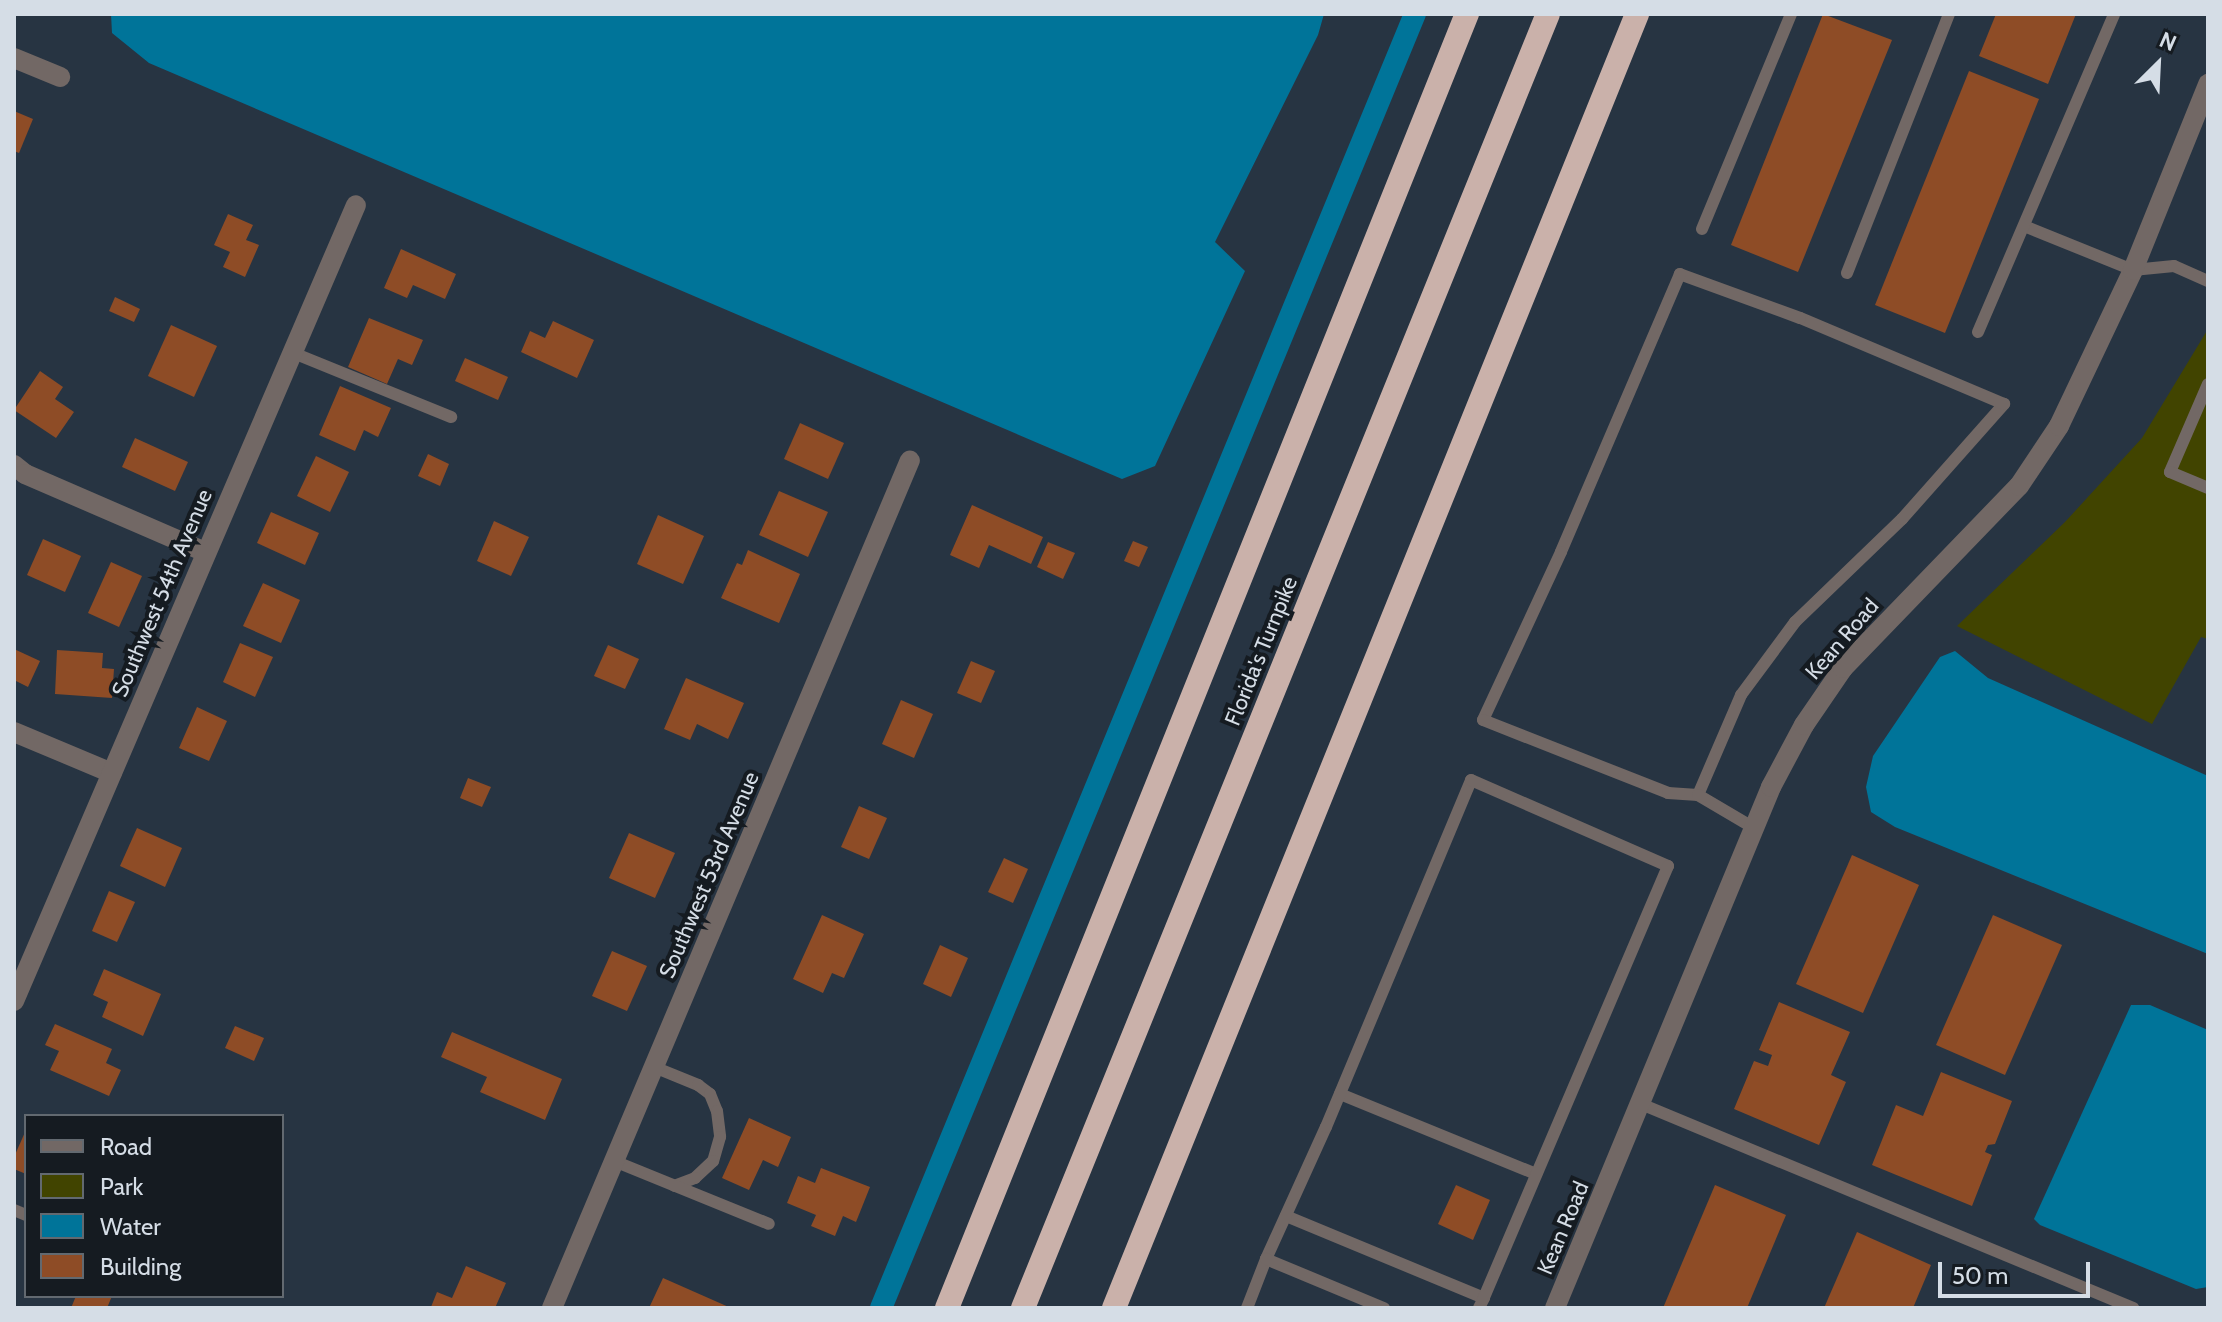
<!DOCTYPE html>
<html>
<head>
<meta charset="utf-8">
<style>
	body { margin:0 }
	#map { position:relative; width:2222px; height:1322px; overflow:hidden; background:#273442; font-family:Cabin,sans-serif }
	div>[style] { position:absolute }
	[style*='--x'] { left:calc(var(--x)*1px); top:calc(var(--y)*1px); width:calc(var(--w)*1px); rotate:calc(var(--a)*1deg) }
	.green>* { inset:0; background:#414400 }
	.water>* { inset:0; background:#007499 }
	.canal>* { height:22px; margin:-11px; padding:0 11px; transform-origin:11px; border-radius:11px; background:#007499 }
	.building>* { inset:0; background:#8e4c26 }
	.lane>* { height:12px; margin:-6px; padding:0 6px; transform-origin:6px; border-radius:6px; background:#726865 }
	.street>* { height:20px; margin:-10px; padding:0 10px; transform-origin:10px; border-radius:10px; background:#726865 }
	.highway>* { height:24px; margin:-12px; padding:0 12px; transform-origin:12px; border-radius:12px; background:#cab1aa }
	span { translate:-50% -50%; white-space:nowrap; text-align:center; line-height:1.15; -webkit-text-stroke:8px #151b21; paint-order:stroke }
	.street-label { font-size:22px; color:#d5dde6 }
	.frame { position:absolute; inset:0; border:16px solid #d5dde6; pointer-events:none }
	.legend { position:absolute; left:24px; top:1114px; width:260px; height:184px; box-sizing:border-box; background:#151b21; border:2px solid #626970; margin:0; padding:10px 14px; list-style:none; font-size:24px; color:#d5dde6 }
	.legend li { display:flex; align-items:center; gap:16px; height:40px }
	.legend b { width:40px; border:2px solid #626970 }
	.north { position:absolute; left:2118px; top:24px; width:80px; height:80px; -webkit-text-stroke:6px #151b21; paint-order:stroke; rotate:24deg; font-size:22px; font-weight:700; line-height:32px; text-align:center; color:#d5dde6 }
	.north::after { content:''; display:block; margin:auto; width:28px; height:36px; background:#d5dde6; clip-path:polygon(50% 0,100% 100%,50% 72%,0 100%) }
	.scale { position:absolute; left:1938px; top:1262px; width:152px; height:36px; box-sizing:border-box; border:4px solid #d5dde6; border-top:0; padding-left:10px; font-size:24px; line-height:28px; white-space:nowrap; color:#d5dde6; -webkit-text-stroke:6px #151b21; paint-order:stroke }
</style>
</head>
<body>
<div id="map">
	<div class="green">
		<i style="clip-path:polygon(2208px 329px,2208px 639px,2201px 637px,2152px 724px,1957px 626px,2065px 522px,2142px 438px)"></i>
	</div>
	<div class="water">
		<i style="clip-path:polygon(111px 14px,1324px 14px,1318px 35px,1215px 242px,1245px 271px,1155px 466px,1122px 479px,149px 63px,112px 33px)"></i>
		<i style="clip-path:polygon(1955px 651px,1988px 678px,2208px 776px,2208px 954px,1895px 827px,1871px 812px,1866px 787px,1873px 756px,1940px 657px)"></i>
		<i style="clip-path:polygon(2131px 1005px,2150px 1005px,2208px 1030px,2208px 1287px,2196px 1289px,2040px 1225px,2034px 1219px)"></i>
	</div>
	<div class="canal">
		<i style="--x:881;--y:1308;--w:1400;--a:-67.58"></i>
	</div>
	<div class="building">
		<i style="clip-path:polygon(1823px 14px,1892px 40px,1798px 272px,1731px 245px)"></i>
		<i style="clip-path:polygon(1996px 14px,2076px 14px,2048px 84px,1979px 56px)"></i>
		<i style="clip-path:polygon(1969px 71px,2039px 99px,1945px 333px,1875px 305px)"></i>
		<i style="clip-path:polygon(14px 111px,33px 119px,19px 153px,14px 151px)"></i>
		<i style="clip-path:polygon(228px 214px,253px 225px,246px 240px,259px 245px,245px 277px,223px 267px,230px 252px,214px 245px)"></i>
		<i style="clip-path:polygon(401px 249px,456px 274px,445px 299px,413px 285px,407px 298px,384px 288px)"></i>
		<i style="clip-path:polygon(115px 297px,140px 309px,134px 322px,109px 311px)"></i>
		<i style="clip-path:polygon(369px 318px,423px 340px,412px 365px,398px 359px,387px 384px,348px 367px)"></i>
		<i style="clip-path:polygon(553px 321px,594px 340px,577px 378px,521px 352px,530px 331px,545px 338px)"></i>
		<i style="clip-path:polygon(171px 325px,217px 346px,194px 397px,148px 376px)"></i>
		<i style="clip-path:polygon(465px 358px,508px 377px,498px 400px,455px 381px)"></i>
		<i style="clip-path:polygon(40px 371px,63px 387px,55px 399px,74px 412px,56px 438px,14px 410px)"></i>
		<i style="clip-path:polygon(340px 386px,391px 408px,378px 437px,364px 430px,355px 451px,319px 435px)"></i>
		<i style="clip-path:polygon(800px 423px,844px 443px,828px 479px,784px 459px)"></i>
		<i style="clip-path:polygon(135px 438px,188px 462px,175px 491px,122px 467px)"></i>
		<i style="clip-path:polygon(428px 454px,449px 464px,440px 486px,418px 476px)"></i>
		<i style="clip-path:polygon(316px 456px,349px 472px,330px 512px,297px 496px)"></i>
		<i style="clip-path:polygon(779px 491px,828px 512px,808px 557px,759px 535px)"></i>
		<i style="clip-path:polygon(972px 505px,1043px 537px,1031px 564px,989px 545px,979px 568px,950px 555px)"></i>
		<i style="clip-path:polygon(271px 512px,319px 533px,305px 565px,257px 543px)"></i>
		<i style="clip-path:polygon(658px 515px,704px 536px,683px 584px,637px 564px)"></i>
		<i style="clip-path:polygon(494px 521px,529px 537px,511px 576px,477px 561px)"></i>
		<i style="clip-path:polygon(43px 539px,81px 556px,65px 592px,27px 575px)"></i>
		<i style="clip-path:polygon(1133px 541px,1148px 547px,1139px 567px,1124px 561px)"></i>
		<i style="clip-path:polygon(1048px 542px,1075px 553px,1063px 579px,1037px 567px)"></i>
		<i style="clip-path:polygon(748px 550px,800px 574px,779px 623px,721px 598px,737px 563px,742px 565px)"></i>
		<i style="clip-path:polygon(111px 562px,142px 576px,119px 627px,88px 613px)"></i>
		<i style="clip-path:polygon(263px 583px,300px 600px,281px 643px,243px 626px)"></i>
		<i style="clip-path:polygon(240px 643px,273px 657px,255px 697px,223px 682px)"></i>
		<i style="clip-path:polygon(608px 645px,639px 659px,625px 689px,594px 676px)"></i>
		<i style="clip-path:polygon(14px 649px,40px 661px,28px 687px,14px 680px)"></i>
		<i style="clip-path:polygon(57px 650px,103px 653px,102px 668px,114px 669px,112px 698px,55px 694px)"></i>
		<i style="clip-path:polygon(971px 661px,995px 671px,981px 703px,957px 693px)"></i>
		<i style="clip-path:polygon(686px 678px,744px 703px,728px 739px,697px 724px,690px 740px,664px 729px)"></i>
		<i style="clip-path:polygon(901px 700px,933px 714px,914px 758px,882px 744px)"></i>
		<i style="clip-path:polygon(197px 707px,227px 721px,209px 761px,179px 748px)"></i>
		<i style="clip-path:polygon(468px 778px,491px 787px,482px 807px,460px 798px)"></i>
		<i style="clip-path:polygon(859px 806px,887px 818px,869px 859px,841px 847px)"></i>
		<i style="clip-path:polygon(137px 828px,182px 848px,165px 887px,120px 866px)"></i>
		<i style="clip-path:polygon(629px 833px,675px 853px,655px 898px,609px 878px)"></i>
		<i style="clip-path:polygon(1852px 855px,1919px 885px,1863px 1013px,1796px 984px)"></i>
		<i style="clip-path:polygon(1004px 858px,1028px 869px,1013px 903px,988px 892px)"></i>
		<i style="clip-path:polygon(109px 891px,135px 902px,117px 942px,92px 931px)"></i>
		<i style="clip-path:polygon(822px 915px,864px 934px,844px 978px,832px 973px,823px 993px,793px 979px)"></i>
		<i style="clip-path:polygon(1993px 915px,2062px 945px,2005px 1075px,1936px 1045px)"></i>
		<i style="clip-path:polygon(940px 945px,968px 958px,951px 997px,923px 984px)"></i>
		<i style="clip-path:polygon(612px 951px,647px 966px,627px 1011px,592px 996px)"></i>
		<i style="clip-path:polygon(104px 969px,161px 994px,143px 1036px,102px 1017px,108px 1002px,93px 995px)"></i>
		<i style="clip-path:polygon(1779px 1002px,1850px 1032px,1831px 1075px,1846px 1082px,1819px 1145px,1734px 1109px,1754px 1061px,1768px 1066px,1772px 1055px,1759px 1050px)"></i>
		<i style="clip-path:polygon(55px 1024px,112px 1049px,106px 1063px,121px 1070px,109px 1096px,50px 1070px,59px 1051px,45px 1045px)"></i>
		<i style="clip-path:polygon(235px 1026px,264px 1038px,254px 1061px,225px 1048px)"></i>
		<i style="clip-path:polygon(452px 1032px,562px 1079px,545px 1120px,480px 1092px,487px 1077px,441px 1057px)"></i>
		<i style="clip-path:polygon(1941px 1072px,2012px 1101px,1995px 1144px,1988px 1145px,1985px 1152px,1992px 1155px,1972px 1206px,1872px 1165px,1896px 1105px,1923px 1116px)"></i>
		<i style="clip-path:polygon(749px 1118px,791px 1137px,778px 1167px,763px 1160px,749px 1190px,722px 1178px)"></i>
		<i style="clip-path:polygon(26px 1130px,26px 1174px,14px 1169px,14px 1157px)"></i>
		<i style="clip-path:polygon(821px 1168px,870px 1187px,856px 1222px,843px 1216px,835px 1236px,811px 1226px,816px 1215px,787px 1203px,798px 1176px,815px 1183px)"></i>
		<i style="clip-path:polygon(1456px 1185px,1490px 1200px,1473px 1240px,1438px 1224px)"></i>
		<i style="clip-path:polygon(1715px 1185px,1786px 1215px,1747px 1308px,1663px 1308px)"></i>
		<i style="clip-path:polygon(1857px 1232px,1931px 1265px,1913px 1308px,1824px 1308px)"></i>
		<i style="clip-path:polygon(466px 1266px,506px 1283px,495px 1308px,431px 1307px,437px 1292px,452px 1298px)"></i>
		<i style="clip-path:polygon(663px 1278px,731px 1308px,649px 1308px)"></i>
		<i style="clip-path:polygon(76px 1296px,112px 1296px,107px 1308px,71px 1308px)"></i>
	</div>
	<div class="lane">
		<i style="--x:2024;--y:226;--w:118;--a:22"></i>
		<i style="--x:2133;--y:270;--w:41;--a:-5.6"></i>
		<i style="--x:2174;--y:266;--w:37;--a:24"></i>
		<i style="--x:1702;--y:229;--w:233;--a:-67.5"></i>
		<i style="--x:1847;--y:273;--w:278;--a:-68.5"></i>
		<i style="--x:1978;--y:332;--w:346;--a:-66.8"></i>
		<i style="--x:291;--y:352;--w:173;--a:22.1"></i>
		<i style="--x:2208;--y:384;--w:96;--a:113.4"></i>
		<i style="--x:2170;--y:472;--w:41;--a:22.8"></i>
		<i style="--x:1698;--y:795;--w:109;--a:-66.7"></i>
		<i style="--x:1741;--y:695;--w:91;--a:-53.5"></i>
		<i style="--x:1795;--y:622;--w:149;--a:-43.9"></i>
		<i style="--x:1902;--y:519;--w:154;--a:-48.4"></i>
		<i style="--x:2004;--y:404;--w:221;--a:-157.1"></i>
		<i style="--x:1800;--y:318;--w:128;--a:-159.9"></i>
		<i style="--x:1680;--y:274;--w:302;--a:113.2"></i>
		<i style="--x:1561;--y:552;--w:185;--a:114.9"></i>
		<i style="--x:1483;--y:720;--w:199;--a:21.5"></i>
		<i style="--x:1668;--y:793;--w:30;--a:4"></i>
		<i style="--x:1698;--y:795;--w:65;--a:30.5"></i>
		<i style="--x:654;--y:1067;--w:48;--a:22.2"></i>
		<i style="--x:698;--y:1085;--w:15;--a:37"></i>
		<i style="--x:710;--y:1094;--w:18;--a:68"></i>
		<i style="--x:717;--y:1111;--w:26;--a:83"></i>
		<i style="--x:720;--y:1137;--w:25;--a:106"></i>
		<i style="--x:713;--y:1161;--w:25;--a:137"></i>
		<i style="--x:695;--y:1178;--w:22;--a:159"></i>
		<i style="--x:1340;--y:1094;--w:212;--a:22.2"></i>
		<i style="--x:1641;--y:1104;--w:533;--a:22.52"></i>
		<i style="--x:614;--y:1161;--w:167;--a:22.1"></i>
		<i style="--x:14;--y:1210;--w:13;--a:23"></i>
		<i style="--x:1286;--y:1216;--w:214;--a:22.5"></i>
		<i style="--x:1484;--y:1298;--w:11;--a:117"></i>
		<i style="--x:1266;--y:1259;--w:145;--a:-65.6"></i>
		<i style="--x:1326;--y:1127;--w:376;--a:-67.3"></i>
		<i style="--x:1471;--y:780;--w:215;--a:23.6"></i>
		<i style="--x:1668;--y:866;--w:470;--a:113.1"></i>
		<i style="--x:1247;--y:1308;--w:53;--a:-68.8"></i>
		<i style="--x:1266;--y:1259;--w:128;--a:22.6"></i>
	</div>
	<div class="street">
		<i style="--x:14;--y:58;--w:50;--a:22.4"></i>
		<i style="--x:14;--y:465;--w:14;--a:39"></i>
		<i style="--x:25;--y:474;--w:196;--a:23.4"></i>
		<i style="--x:14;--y:732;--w:106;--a:22.7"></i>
		<i style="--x:14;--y:1001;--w:866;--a:-66.75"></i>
		<i style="--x:552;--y:1308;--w:920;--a:-67.11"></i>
		<i style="--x:1555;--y:1308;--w:564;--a:-67.48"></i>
		<i style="--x:1771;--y:787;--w:70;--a:-62"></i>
		<i style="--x:1804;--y:725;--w:69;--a:-55.6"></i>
		<i style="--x:1843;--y:668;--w:253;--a:-46"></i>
		<i style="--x:2019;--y:486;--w:72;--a:-56.3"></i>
		<i style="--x:2059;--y:426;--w:173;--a:-64.6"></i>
		<i style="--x:2133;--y:270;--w:201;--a:-68"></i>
	</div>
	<div class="highway">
		<i style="--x:947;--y:1308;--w:1395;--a:-68.11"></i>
		<i style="--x:1023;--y:1308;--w:1396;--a:-67.92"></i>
		<i style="--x:1114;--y:1308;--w:1396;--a:-67.99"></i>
	</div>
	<div class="street-label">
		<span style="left:162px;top:593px;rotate:-67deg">Southwest 54th Avenue</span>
		<span style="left:1842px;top:639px;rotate:-49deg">Kean Road</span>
		<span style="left:1261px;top:651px;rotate:-68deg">Florida's Turnpike</span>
		<span style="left:709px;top:875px;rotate:-67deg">Southwest 53rd Avenue</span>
		<span style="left:1563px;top:1228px;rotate:-67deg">Kean Road</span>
	</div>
	<div class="frame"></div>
	<ul class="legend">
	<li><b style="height:10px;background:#726865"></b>Road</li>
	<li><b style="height:22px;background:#414400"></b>Park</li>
	<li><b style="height:22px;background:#007499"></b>Water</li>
	<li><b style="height:22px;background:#8e4c26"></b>Building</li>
	</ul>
	<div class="north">N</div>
	<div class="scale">50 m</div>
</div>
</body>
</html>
